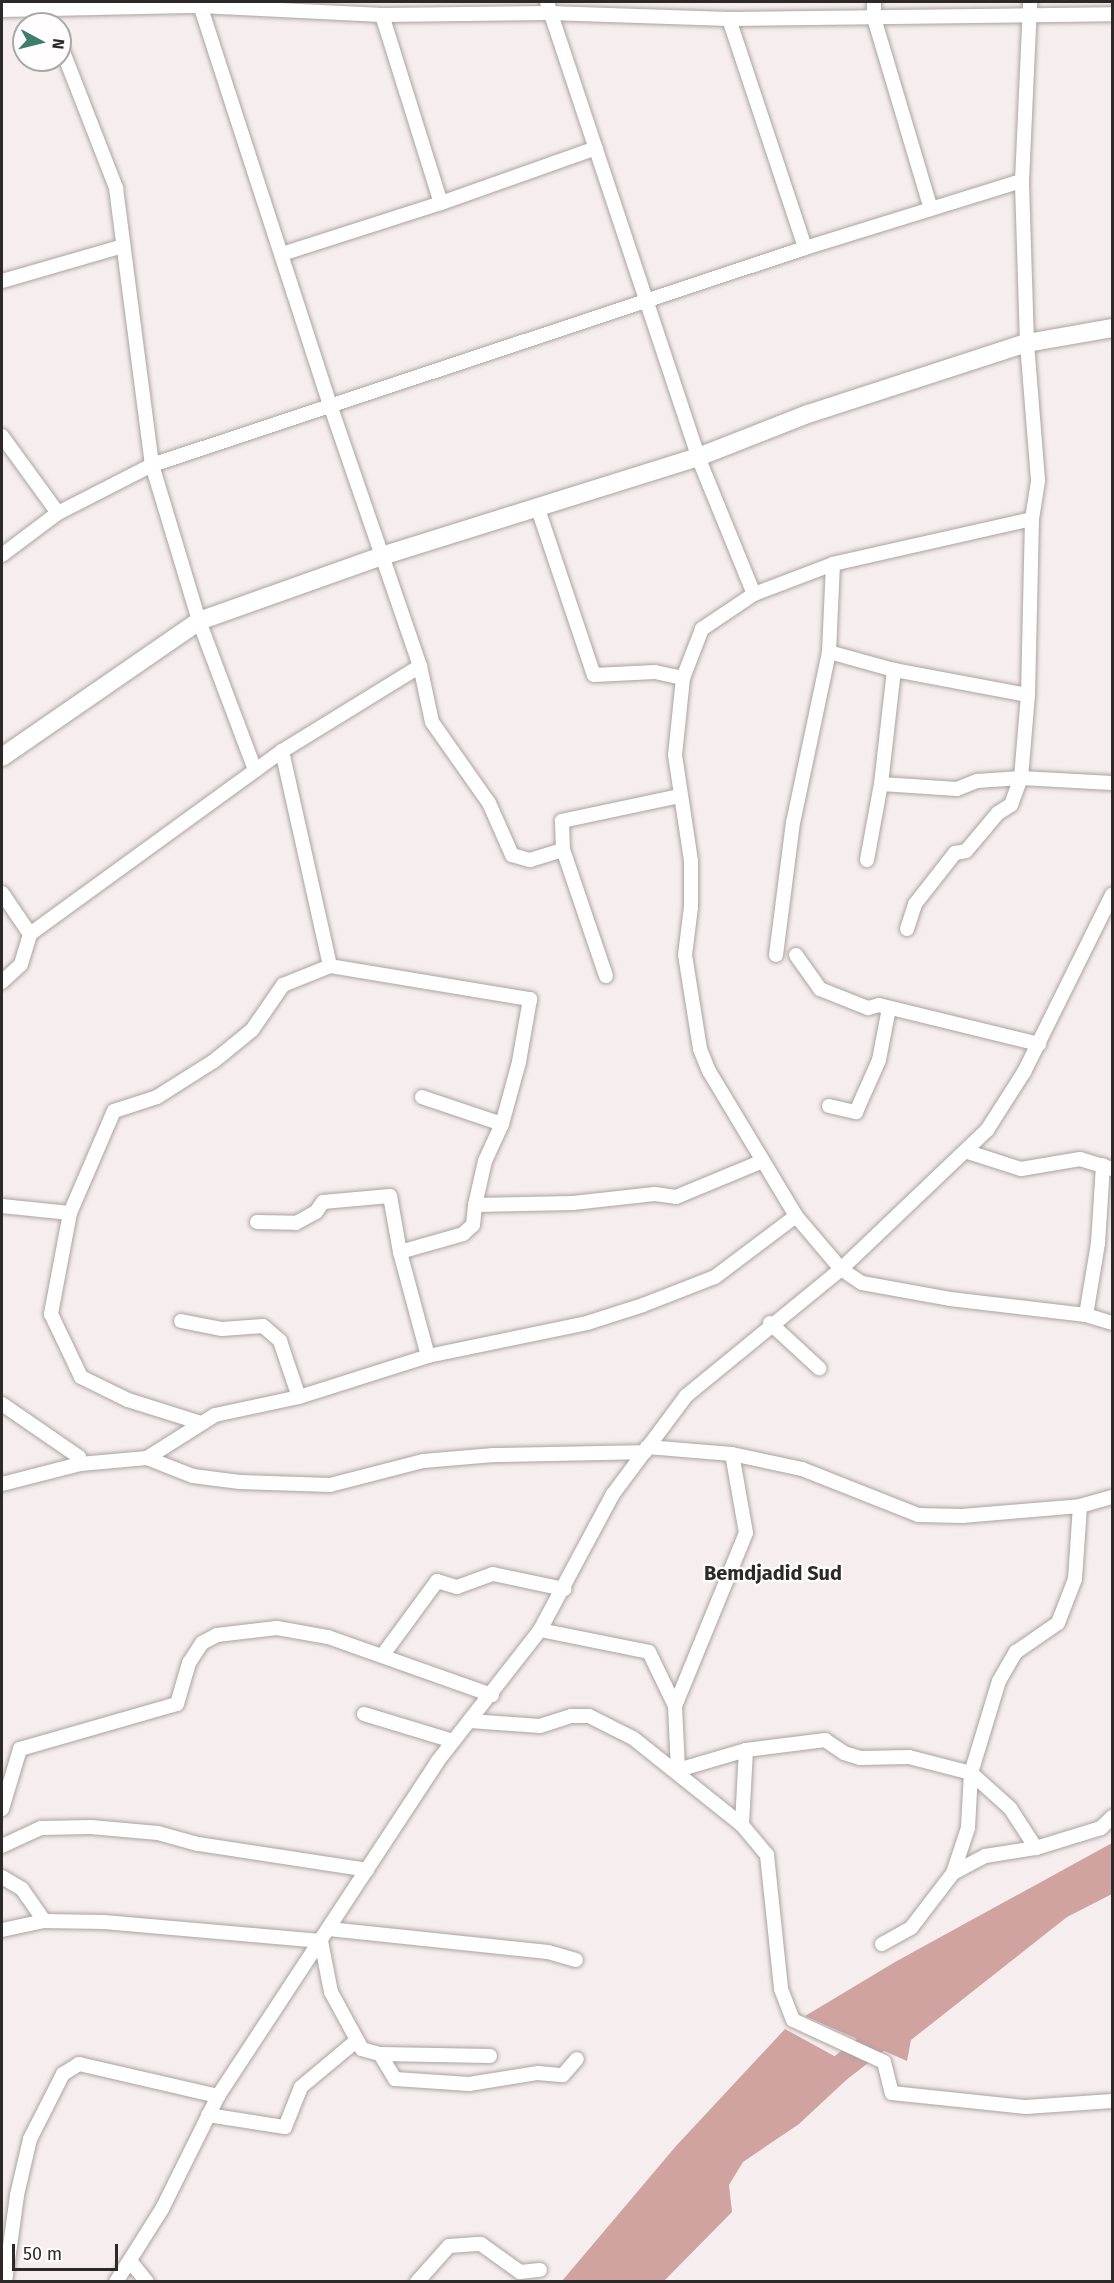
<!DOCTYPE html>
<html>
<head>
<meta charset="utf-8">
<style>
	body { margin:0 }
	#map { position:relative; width:1114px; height:2283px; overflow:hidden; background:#f6eeee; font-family:"Fira Sans",sans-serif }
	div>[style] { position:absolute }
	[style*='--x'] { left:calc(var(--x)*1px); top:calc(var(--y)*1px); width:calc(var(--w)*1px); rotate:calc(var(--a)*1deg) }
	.water>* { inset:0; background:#d0a3a0 }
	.river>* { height:26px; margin:-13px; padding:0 13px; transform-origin:13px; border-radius:13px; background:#d0a3a0 }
	.roads { filter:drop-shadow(0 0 2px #aba3a2) drop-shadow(0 0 2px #aba3a2) }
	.minor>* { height:14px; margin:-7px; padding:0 7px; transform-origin:7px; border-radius:7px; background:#fff }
	.tertiary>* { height:18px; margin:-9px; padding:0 9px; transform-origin:9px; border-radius:9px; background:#fff }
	span { translate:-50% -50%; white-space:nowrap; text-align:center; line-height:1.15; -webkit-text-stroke:4.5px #fffdfd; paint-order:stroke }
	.neighbourhood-label { font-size:20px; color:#2c2928; font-weight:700 }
	.frame { position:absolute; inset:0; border:3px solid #2c2928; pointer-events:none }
	.north { position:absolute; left:12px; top:12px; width:60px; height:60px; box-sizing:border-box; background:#fffdfd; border:2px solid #aba8a8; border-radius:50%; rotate:97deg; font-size:16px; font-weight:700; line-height:24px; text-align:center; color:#2c2928 }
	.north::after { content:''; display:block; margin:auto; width:21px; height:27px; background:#3e7e6c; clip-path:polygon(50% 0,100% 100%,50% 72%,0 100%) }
	.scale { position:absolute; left:12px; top:2244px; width:106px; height:27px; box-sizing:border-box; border:3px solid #2c2928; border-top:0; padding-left:8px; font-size:18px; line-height:21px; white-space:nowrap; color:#2c2928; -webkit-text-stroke:4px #fffdfd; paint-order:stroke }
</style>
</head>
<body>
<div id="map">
	<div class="water">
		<i style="clip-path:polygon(1112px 1843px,1112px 1894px,1067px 1917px,911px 2040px,907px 2061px,805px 2016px,895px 1962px)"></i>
		<i style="clip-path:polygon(785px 2029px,858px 2069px,799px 2124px,743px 2162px,729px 2185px,732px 2212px,664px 2281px,562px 2281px,676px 2146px)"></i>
	</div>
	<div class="river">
		<i style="--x:821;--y:2083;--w:95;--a:-37.7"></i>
	</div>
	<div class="roads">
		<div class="minor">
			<i style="--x:547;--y:2;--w:479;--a:71.6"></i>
			<i style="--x:698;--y:457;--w:148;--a:67.8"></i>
			<i style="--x:874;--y:2;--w:16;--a:90"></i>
			<i style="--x:874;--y:18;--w:199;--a:73.4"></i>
			<i style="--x:2;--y:10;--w:198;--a:-1.2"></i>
			<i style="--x:200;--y:6;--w:182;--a:2.8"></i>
			<i style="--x:382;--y:15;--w:167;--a:-0.7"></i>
			<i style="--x:549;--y:13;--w:180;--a:1.9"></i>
			<i style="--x:729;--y:19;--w:383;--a:-0.7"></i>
			<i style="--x:382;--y:15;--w:197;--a:72.6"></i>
			<i style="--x:729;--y:19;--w:241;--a:71.6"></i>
			<i style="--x:60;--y:44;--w:155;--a:68.7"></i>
			<i style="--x:116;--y:188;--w:279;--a:82.6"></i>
			<i style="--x:152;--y:465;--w:163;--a:73.2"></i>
			<i style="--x:199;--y:621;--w:159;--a:69.4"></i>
			<i style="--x:282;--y:254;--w:167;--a:-17.8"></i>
			<i style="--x:441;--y:203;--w:164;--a:-19.5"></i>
			<i style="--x:2;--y:281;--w:126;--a:-16.1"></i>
			<i style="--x:2;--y:436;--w:95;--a:54"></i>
			<i style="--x:537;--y:506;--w:178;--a:71.4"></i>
			<i style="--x:594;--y:675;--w:61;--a:-2.8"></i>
			<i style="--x:655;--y:672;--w:29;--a:12"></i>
			<i style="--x:1032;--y:519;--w:204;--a:167.3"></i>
			<i style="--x:833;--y:564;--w:85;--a:159.2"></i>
			<i style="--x:754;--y:594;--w:63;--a:146.1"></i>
			<i style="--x:702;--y:629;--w:53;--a:111.2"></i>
			<i style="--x:683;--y:678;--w:77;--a:95.9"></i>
			<i style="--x:675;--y:755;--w:107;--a:81.4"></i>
			<i style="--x:691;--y:861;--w:46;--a:90"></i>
			<i style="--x:691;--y:907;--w:48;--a:97.1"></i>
			<i style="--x:685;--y:955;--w:95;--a:80.9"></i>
			<i style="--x:700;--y:1049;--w:24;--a:68"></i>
			<i style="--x:709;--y:1071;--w:169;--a:59"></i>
			<i style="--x:796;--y:1216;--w:70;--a:49.7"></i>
			<i style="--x:841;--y:1269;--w:25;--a:34"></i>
			<i style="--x:862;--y:1283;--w:89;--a:10.3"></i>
			<i style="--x:950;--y:1299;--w:137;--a:6.7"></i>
			<i style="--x:1086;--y:1315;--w:27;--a:17"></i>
			<i style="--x:2;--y:555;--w:70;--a:-36.9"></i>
			<i style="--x:58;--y:513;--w:106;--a:-27.1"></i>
			<i style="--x:152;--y:465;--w:688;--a:-18.38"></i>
			<i style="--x:805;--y:248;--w:227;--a:-17.2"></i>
			<i style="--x:829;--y:652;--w:67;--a:15.5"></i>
			<i style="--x:420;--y:666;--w:57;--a:77.9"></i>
			<i style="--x:432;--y:722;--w:99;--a:54.9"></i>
			<i style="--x:489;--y:803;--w:57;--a:66.1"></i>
			<i style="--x:512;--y:855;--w:19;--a:16"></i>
			<i style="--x:530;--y:860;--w:34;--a:-17"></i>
			<i style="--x:282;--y:751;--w:220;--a:77.4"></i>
			<i style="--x:881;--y:784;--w:76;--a:3.8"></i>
			<i style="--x:957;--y:789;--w:22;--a:-22"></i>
			<i style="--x:977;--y:781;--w:44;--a:-3.9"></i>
			<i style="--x:1021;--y:778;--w:91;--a:3.1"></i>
			<i style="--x:867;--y:860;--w:77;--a:-79.6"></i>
			<i style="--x:881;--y:784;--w:115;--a:-83.5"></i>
			<i style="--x:894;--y:670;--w:136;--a:10.6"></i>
			<i style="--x:2;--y:893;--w:50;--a:55.7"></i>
			<i style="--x:907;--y:929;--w:26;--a:-72"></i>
			<i style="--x:915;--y:904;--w:65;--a:-51.9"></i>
			<i style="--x:955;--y:853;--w:11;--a:-10"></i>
			<i style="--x:966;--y:851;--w:50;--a:-49.9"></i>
			<i style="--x:998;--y:813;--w:15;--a:-32"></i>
			<i style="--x:1011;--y:805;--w:29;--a:-70"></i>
			<i style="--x:1021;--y:778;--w:83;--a:-85.2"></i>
			<i style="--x:1028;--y:695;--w:176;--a:-88.7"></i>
			<i style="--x:1032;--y:519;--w:39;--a:-81"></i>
			<i style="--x:1038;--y:480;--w:137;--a:-94.6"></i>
			<i style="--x:1027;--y:343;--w:162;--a:-91.8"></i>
			<i style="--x:1022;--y:181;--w:179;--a:-87.4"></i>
			<i style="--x:776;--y:955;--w:133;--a:-82.7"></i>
			<i style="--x:793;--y:823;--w:175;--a:-78.1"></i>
			<i style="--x:829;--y:652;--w:88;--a:-87.4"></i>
			<i style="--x:796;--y:955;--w:42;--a:54.8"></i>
			<i style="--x:820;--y:989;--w:52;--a:21.6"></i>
			<i style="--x:868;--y:1008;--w:11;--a:-15"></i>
			<i style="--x:879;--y:1005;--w:165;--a:13.7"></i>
			<i style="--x:606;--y:976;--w:133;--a:-108.8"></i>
			<i style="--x:563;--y:850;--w:29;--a:-92"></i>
			<i style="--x:562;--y:821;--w:121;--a:-12"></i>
			<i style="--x:2;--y:982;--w:26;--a:-43"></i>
			<i style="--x:21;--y:964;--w:31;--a:-73"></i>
			<i style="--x:30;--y:934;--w:311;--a:-36"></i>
			<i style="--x:282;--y:751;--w:162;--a:-31.6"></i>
			<i style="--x:420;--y:666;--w:276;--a:-109"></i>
			<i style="--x:330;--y:405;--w:420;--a:-108"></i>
			<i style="--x:200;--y:6;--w:6;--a:-39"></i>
			<i style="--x:422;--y:1097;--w:84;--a:18.6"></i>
			<i style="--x:829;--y:1106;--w:28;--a:13"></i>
			<i style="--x:856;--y:1112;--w:57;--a:-66.1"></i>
			<i style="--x:879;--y:1060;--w:53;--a:-79.1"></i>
			<i style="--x:968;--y:1152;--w:56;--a:17.8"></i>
			<i style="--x:1021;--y:1169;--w:60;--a:-9.6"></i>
			<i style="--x:1080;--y:1159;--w:34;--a:17"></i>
			<i style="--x:2;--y:1206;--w:68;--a:5.9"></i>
			<i style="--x:70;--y:1213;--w:111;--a:-66.7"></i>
			<i style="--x:114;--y:1111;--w:45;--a:-18"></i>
			<i style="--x:157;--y:1097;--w:67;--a:-32.3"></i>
			<i style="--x:214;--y:1061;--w:49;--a:-39.2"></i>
			<i style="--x:252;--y:1030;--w:55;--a:-55.4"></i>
			<i style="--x:283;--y:985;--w:51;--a:-22"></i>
			<i style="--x:330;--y:966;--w:203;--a:9.4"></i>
			<i style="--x:530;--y:999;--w:64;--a:99.9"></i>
			<i style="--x:519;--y:1062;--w:64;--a:105.3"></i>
			<i style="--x:502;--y:1124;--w:41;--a:114.7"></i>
			<i style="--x:485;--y:1161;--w:45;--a:102.8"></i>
			<i style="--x:70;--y:1213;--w:103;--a:100.7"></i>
			<i style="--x:51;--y:1314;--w:70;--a:64.5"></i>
			<i style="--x:81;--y:1377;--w:52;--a:26.1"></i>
			<i style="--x:128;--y:1400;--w:77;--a:17.5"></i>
			<i style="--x:257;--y:1222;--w:39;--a:1"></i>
			<i style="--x:296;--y:1223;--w:23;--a:-29"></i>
			<i style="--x:316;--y:1212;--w:12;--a:-55"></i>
			<i style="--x:323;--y:1202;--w:67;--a:-5.1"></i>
			<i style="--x:390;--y:1196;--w:57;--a:79.9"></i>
			<i style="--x:1086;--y:1315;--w:73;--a:-80.5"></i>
			<i style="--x:1098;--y:1243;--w:78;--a:-86.3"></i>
			<i style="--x:181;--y:1321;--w:42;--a:11"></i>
			<i style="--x:222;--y:1329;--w:41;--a:-4.2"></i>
			<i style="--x:263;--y:1326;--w:23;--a:41"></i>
			<i style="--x:280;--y:1341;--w:59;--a:71.3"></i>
			<i style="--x:770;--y:1323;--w:67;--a:42.6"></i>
			<i style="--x:428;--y:1356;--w:108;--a:-105.1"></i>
			<i style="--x:400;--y:1252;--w:66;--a:-15.9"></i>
			<i style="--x:463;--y:1234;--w:13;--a:-42"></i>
			<i style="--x:473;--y:1225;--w:20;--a:-84"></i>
			<i style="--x:475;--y:1205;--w:98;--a:-1.2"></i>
			<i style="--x:573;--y:1203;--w:82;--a:-6.3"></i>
			<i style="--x:655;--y:1194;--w:21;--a:8"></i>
			<i style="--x:676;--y:1197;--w:94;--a:-22.5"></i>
			<i style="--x:2;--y:1404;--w:93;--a:34.5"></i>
			<i style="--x:79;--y:1457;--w:7;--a:82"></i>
			<i style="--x:647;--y:1447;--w:85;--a:4.7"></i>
			<i style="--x:732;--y:1454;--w:72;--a:12.1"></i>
			<i style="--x:802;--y:1469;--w:125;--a:21.6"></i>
			<i style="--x:918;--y:1515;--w:44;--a:1.3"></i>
			<i style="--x:962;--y:1516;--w:118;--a:-4.8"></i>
			<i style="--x:1080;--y:1506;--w:33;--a:-16"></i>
			<i style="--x:147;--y:1458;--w:49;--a:21.4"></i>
			<i style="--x:193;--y:1476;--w:47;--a:7.3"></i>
			<i style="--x:240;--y:1482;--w:90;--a:1.9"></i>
			<i style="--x:330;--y:1485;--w:96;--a:-14.5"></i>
			<i style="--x:423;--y:1461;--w:71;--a:-4.8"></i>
			<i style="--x:494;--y:1455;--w:151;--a:-1.1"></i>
			<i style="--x:2;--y:1484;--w:81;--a:-14.4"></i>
			<i style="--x:80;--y:1464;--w:67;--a:-5.1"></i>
			<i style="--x:147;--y:1458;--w:80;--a:-32.3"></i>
			<i style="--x:215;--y:1415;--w:86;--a:-12.1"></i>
			<i style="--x:299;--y:1397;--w:135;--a:-17.6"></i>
			<i style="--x:428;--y:1356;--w:162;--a:-11.7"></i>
			<i style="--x:587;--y:1323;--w:59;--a:-17.8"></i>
			<i style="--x:643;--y:1305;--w:77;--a:-21.3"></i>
			<i style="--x:715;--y:1277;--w:101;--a:-37"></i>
			<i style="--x:540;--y:1630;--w:111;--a:11.4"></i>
			<i style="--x:649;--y:1652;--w:60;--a:64.3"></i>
			<i style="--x:675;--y:1706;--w:64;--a:87.3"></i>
			<i style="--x:678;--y:1770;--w:71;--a:-16.4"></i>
			<i style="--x:746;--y:1750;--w:80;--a:-7.2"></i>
			<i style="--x:825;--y:1740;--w:23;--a:34"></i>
			<i style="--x:844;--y:1753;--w:17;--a:17"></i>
			<i style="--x:860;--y:1758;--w:49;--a:-1.2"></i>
			<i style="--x:909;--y:1757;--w:64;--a:14.5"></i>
			<i style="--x:971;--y:1773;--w:52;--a:41.9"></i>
			<i style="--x:1010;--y:1808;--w:48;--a:57"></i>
			<i style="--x:382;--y:1656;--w:93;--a:-53.7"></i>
			<i style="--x:437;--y:1581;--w:21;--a:17"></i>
			<i style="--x:457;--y:1587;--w:38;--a:-20"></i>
			<i style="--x:493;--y:1574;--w:73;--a:11.9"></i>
			<i style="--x:675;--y:1706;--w:187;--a:-67.7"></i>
			<i style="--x:746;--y:1533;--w:80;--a:-100"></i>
			<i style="--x:364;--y:1714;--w:93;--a:16.9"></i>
			<i style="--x:470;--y:1721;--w:70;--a:4.1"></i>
			<i style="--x:540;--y:1726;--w:33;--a:-18"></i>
			<i style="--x:571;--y:1716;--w:18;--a:0"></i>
			<i style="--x:589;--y:1716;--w:49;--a:26.6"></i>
			<i style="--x:633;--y:1738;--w:139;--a:38.6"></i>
			<i style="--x:746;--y:1750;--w:75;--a:93.1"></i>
			<i style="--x:742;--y:1825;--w:39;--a:50"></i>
			<i style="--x:767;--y:1855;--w:135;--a:84"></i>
			<i style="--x:781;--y:1989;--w:33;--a:69"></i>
			<i style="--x:793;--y:2020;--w:100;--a:24.8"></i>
			<i style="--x:884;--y:2062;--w:32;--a:76"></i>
			<i style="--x:892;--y:2093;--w:135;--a:6"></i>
			<i style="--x:1026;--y:2107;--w:86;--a:-4"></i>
			<i style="--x:2;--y:1809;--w:63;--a:-73.3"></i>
			<i style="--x:20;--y:1749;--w:163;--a:-16"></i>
			<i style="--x:177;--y:1704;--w:43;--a:-73.7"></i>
			<i style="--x:189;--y:1663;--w:24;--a:-57"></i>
			<i style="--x:202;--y:1643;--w:17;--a:-28"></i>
			<i style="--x:217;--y:1635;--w:60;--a:-6.7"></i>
			<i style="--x:277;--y:1628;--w:52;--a:10"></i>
			<i style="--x:328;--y:1637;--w:174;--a:19.5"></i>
			<i style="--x:2;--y:1846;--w:43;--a:-24.8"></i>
			<i style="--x:41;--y:1828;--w:50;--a:-1.1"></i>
			<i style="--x:91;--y:1827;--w:67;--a:5.1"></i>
			<i style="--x:158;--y:1833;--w:41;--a:15.4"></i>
			<i style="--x:198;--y:1844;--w:171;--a:8.7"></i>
			<i style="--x:953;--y:1873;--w:36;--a:-28"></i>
			<i style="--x:985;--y:1856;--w:52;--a:-8.9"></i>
			<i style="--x:1036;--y:1848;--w:68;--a:-17.1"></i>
			<i style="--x:1101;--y:1828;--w:16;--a:-45"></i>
			<i style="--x:2;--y:1877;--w:23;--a:31"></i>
			<i style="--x:22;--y:1889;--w:39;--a:55"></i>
			<i style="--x:329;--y:1929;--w:220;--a:6"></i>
			<i style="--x:548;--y:1952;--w:29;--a:16"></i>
			<i style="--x:2;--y:1930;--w:43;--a:-12.1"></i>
			<i style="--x:44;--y:1921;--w:60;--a:1"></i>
			<i style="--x:104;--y:1922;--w:218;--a:5"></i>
			<i style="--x:321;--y:1941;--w:52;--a:78.9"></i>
			<i style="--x:331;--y:1992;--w:65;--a:61.5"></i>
			<i style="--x:362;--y:2049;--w:19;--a:16"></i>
			<i style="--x:380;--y:2054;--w:110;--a:1"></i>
			<i style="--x:882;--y:1944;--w:33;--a:-29"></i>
			<i style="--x:911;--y:1928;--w:69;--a:-52.6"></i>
			<i style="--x:953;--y:1873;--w:47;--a:-71.6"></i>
			<i style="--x:968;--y:1828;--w:55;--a:-86.9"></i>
			<i style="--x:971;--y:1773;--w:96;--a:-73.1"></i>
			<i style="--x:999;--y:1681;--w:34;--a:-60"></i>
			<i style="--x:1016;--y:1652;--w:51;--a:-34.6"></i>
			<i style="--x:1058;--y:1623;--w:47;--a:-68.9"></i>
			<i style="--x:1075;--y:1579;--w:73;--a:-86.1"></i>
			<i style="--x:380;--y:2054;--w:29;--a:59"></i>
			<i style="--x:395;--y:2079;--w:74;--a:3.9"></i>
			<i style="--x:469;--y:2084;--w:70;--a:-9.1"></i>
			<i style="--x:538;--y:2073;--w:25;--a:5"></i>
			<i style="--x:563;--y:2075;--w:21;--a:-49"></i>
			<i style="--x:208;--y:2115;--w:78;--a:8.9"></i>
			<i style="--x:285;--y:2127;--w:43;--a:-68.2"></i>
			<i style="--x:301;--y:2087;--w:72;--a:-39.9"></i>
			<i style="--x:130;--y:2261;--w:27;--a:51"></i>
			<i style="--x:5;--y:2282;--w:88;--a:-82.1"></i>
			<i style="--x:17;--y:2195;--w:57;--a:-76.9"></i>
			<i style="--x:30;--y:2139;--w:73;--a:-63.1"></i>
			<i style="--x:63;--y:2074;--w:19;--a:-32"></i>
			<i style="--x:79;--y:2064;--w:143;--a:13"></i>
			<i style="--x:116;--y:2282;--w:86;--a:-57.8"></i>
			<i style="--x:162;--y:2209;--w:126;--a:-63.6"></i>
			<i style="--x:218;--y:2096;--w:399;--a:-56.7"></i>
			<i style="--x:437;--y:1762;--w:167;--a:-52"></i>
			<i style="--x:540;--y:1630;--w:154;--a:-61.8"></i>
			<i style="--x:613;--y:1494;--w:122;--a:-53.3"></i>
			<i style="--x:686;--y:1396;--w:200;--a:-39.3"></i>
			<i style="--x:841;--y:1269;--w:202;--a:-43.6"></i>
			<i style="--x:987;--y:1130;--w:69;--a:-57.5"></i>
			<i style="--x:1024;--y:1072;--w:198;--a:-63.6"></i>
			<i style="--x:417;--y:2282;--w:48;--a:-48.4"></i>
			<i style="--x:449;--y:2246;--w:32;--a:-4"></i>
			<i style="--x:481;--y:2244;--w:48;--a:35.7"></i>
			<i style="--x:520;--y:2272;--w:20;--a:-6"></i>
		</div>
		<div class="tertiary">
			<i style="--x:2;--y:757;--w:239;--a:-34.6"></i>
			<i style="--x:199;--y:621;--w:194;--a:-19.6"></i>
			<i style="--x:382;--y:556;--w:331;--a:-17.4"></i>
			<i style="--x:698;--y:457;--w:118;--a:-21.4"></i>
			<i style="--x:808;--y:414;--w:230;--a:-18"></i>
			<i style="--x:1027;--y:343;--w:86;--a:-10"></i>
		</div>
	</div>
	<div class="neighbourhood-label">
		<span style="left:773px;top:1573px">Bemdjadid Sud</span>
	</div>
	<div class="frame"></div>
	<div class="north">N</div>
	<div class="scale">50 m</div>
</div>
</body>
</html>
